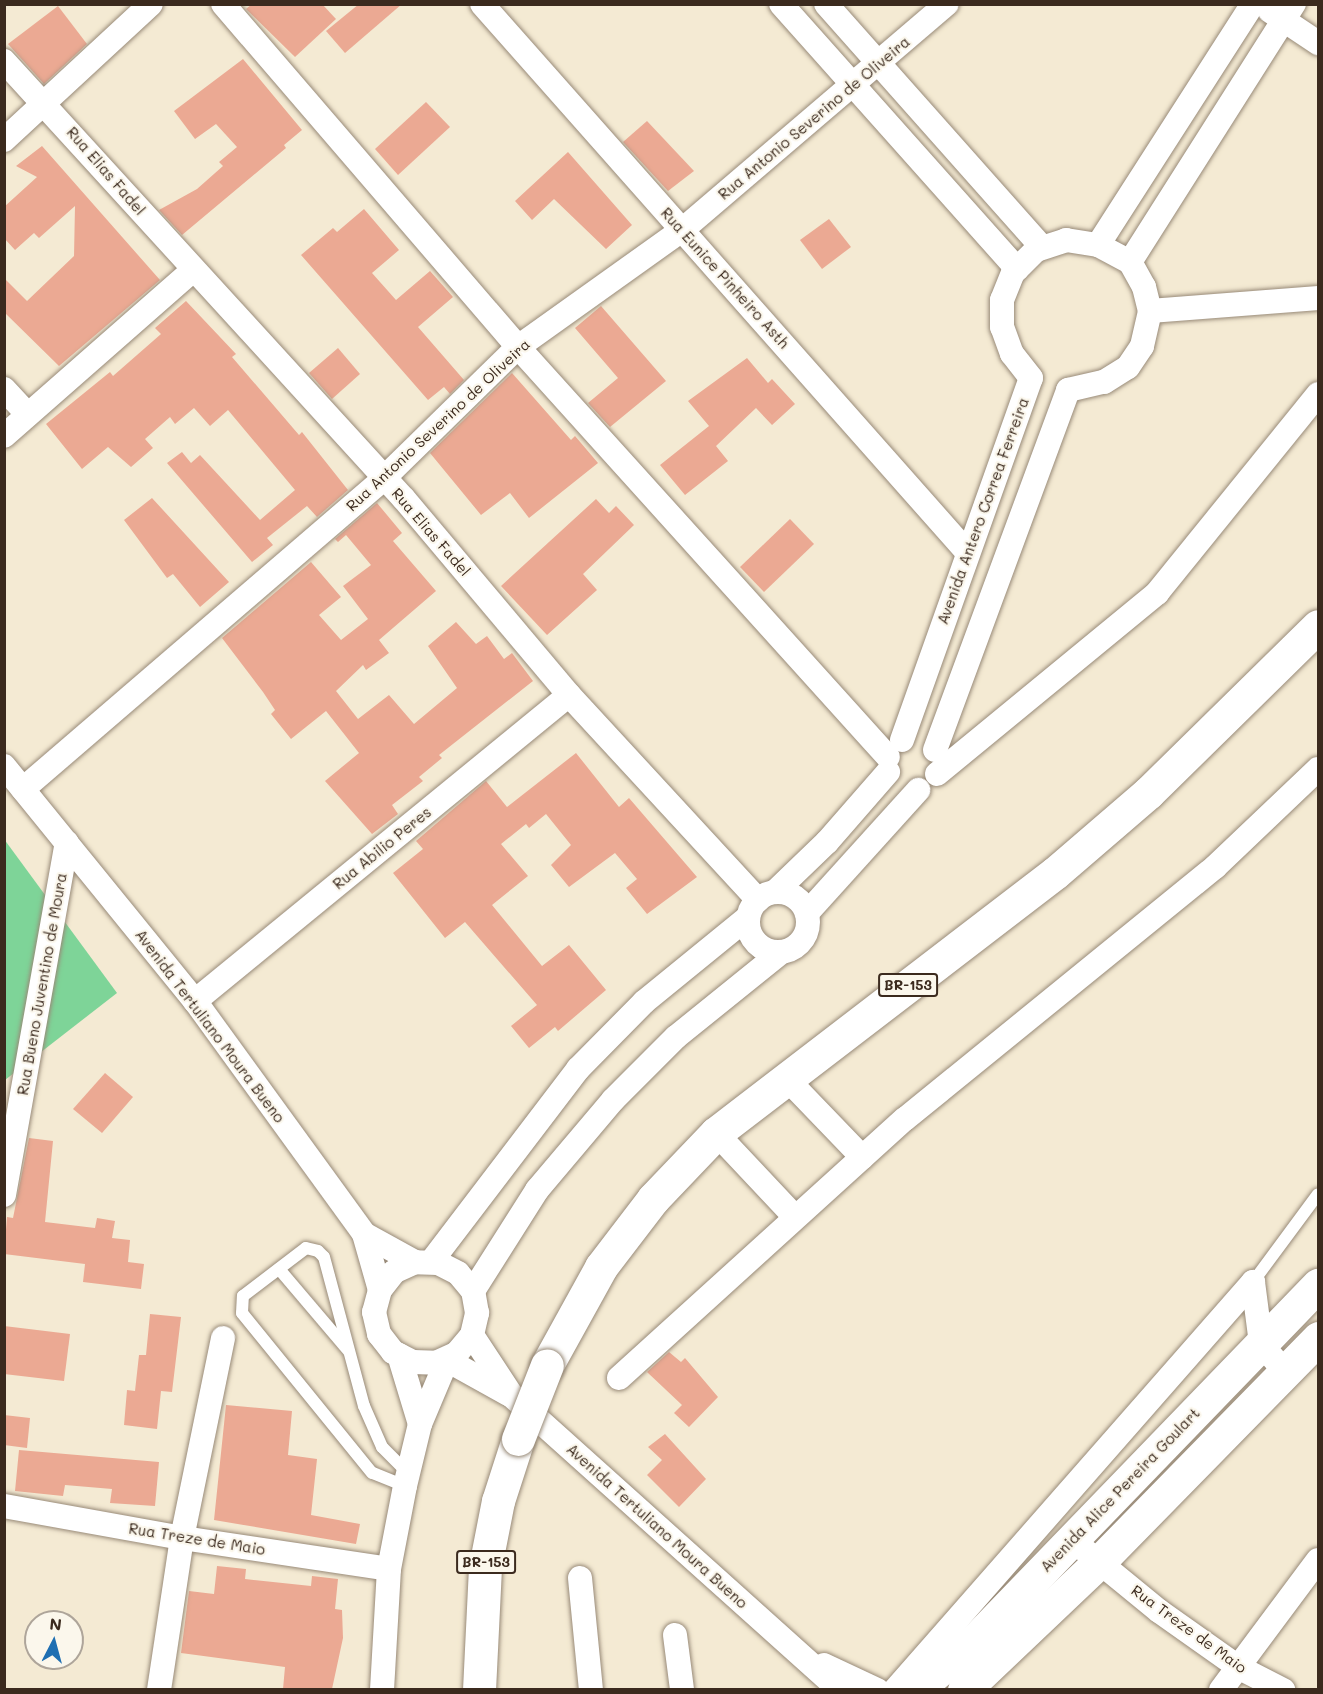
<!DOCTYPE html>
<html>
<head>
<meta charset="utf-8">
<style>
	body { margin:0 }
	#map { position:relative; width:1323px; height:1694px; overflow:hidden; background:#f4ead3; font-family:Mali,sans-serif }
	div>[style] { position:absolute }
	[style*='--x'] { left:calc(var(--x)*1px); top:calc(var(--y)*1px); width:calc(var(--w)*1px); rotate:calc(var(--a)*1deg) }
	.green>* { inset:0; background:#7ed498 }
	.building>* { inset:0; background:#eba993 }
	.roads { filter:drop-shadow(0 0 2px #988a78) drop-shadow(0 0 2px #988a78) }
	.lane>* { height:12px; margin:-6px; padding:0 6px; transform-origin:6px; border-radius:6px; background:#fff }
	.street>* { height:24px; margin:-12px; padding:0 12px; transform-origin:12px; border-radius:12px; background:#fff }
	.street>.ring { margin:-12px; padding:0; box-sizing:content-box; background:none; border:24px solid #fff; border-radius:50% }
	.secondary>* { height:33px; margin:-16.5px; padding:0 16.5px; transform-origin:16.5px; border-radius:16.5px; background:#fff }
	.highway>* { height:33px; margin:-16.5px; padding:0 16.5px; transform-origin:16.5px; border-radius:16.5px; background:#fff }
	.bridges { filter:drop-shadow(0 0 2px #988a78) drop-shadow(0 0 2px #988a78) }
	.highway-bridge>* { height:33px; margin:-16.5px; padding:0 16.5px; transform-origin:16.5px; border-radius:16.5px; background:#fff }
	span { translate:-50% -50%; white-space:nowrap; text-align:center; line-height:1.15; -webkit-text-stroke:4.5px #fbf7ec; paint-order:stroke }
	.shield-label span { padding:2px 4px; background:#fbf7ec; border:2px solid; border-radius:4px; -webkit-text-stroke-width:0 }
	.shield-label { font-size:14px; color:#3b2a1e; font-weight:700 }
	.street-label { font-size:15px; color:#3b2a1e }
	.frame { position:absolute; inset:0; border:6px solid #3b2a1e; pointer-events:none }
	.north { position:absolute; left:24px; top:1610px; width:60px; height:60px; box-sizing:border-box; background:#fbf7ec; border:2px solid #aea59a; border-radius:50%; rotate:6deg; font-size:16px; font-weight:700; line-height:24px; text-align:center; color:#3b2a1e }
	.north::after { content:''; display:block; margin:auto; width:21px; height:27px; background:#1f6fb2; clip-path:polygon(50% 0,100% 100%,50% 72%,0 100%) }
</style>
</head>
<body>
<div id="map">
	<div class="green">
		<i style="clip-path:polygon(4px 839px,117px 993px,5px 1080px,4px 1080px)"></i>
	</div>
	<div class="building">
		<i style="clip-path:polygon(252px 4px,322px 4px,336px 19px,295px 57px,246px 9px)"></i>
		<i style="clip-path:polygon(359px 4px,402px 4px,345px 53px,326px 31px)"></i>
		<i style="clip-path:polygon(58px 6px,87px 44px,44px 84px,8px 44px)"></i>
		<i style="clip-path:polygon(243px 59px,302px 130px,284px 145px,286px 148px,182px 235px,159px 210px,197px 189px,223px 166px,219px 162px,237px 147px,216px 124px,195px 139px,174px 111px)"></i>
		<i style="clip-path:polygon(426px 102px,450px 127px,398px 175px,375px 149px)"></i>
		<i style="clip-path:polygon(647px 121px,694px 171px,668px 191px,623px 142px)"></i>
		<i style="clip-path:polygon(42px 146px,160px 280px,59px 366px,4px 312px,4px 278px,27px 301px,74px 256px,75px 206px,39px 238px,34px 233px,15px 250px,4px 238px,4px 207px,37px 177px,16px 166px)"></i>
		<i style="clip-path:polygon(568px 152px,632px 225px,606px 249px,554px 199px,532px 220px,515px 201px)"></i>
		<i style="clip-path:polygon(364px 209px,399px 250px,372px 273px,396px 300px,430px 271px,453px 297px,418px 327px,464px 380px,450px 394px,444px 387px,428px 400px,301px 255px,333px 228px,337px 232px)"></i>
		<i style="clip-path:polygon(829px 219px,851px 247px,822px 269px,800px 240px)"></i>
		<i style="clip-path:polygon(186px 301px,236px 354px,232px 357px,299px 435px,302px 432px,348px 490px,317px 517px,307px 506px,267px 538px,273px 545px,252px 562px,167px 463px,182px 452px,191px 463px,200px 455px,260px 520px,295px 490px,228px 410px,210px 426px,194px 408px,175px 424px,170px 417px,145px 439px,153px 448px,131px 467px,108px 447px,82px 469px,46px 424px,110px 372px,113px 376px,161px 334px,155px 328px)"></i>
		<i style="clip-path:polygon(601px 306px,666px 381px,610px 427px,588px 403px,618px 378px,575px 328px)"></i>
		<i style="clip-path:polygon(338px 348px,360px 374px,332px 399px,309px 373px)"></i>
		<i style="clip-path:polygon(747px 358px,768px 383px,772px 379px,795px 404px,772px 425px,756px 408px,716px 446px,728px 461px,685px 495px,660px 465px,709px 426px,688px 401px)"></i>
		<i style="clip-path:polygon(512px 373px,571px 440px,575px 436px,598px 463px,529px 518px,510px 493px,481px 515px,430px 453px)"></i>
		<i style="clip-path:polygon(152px 498px,229px 582px,200px 607px,173px 574px,167px 578px,124px 520px)"></i>
		<i style="clip-path:polygon(596px 499px,609px 513px,616px 506px,634px 525px,583px 574px,597px 590px,547px 635px,501px 586px)"></i>
		<i style="clip-path:polygon(377px 503px,402px 533px,393px 541px,436px 591px,379px 640px,389px 653px,366px 670px,363px 665px,336px 691px,358px 719px,389px 695px,414px 724px,457px 688px,428px 646px,456px 622px,476px 644px,487px 636px,504px 659px,512px 653px,533px 681px,439px 755px,442px 758px,419px 777px,423px 781px,392px 805px,398px 814px,372px 834px,325px 781px,359px 753px,326px 711px,291px 739px,271px 714px,275px 710px,263px 692px,222px 638px,311px 562px,341px 597px,319px 615px,341px 640px,368px 619px,343px 586px,371px 565px,346px 535px,338px 542px,335px 539px)"></i>
		<i style="clip-path:polygon(790px 519px,814px 544px,764px 592px,740px 567px)"></i>
		<i style="clip-path:polygon(576px 753px,619px 807px,629px 798px,697px 877px,647px 914px,626px 888px,637px 879px,615px 853px,569px 887px,551px 865px,571px 845px,546px 814px,529px 828px,526px 824px,501px 844px,528px 876px,492px 905px,542px 966px,569px 945px,606px 990px,558px 1031px,555px 1027px,529px 1048px,511px 1026px,537px 1005px,465px 922px,445px 938px,393px 873px,423px 849px,416px 841px,486px 781px,507px 807px)"></i>
		<i style="clip-path:polygon(105px 1073px,133px 1097px,102px 1133px,73px 1109px)"></i>
		<i style="clip-path:polygon(29px 1138px,53px 1141px,45px 1222px,95px 1228px,97px 1218px,115px 1221px,112px 1238px,130px 1240px,128px 1262px,144px 1264px,141px 1289px,83px 1282px,85px 1264px,4px 1254px,7px 1217px,13px 1218px)"></i>
		<i style="clip-path:polygon(150px 1314px,181px 1317px,172px 1392px,161px 1391px,157px 1429px,124px 1425px,127px 1390px,135px 1391px,139px 1355px,146px 1355px)"></i>
		<i style="clip-path:polygon(4px 1326px,70px 1334px,64px 1381px,4px 1374px)"></i>
		<i style="clip-path:polygon(669px 1352px,681px 1362px,685px 1358px,718px 1397px,689px 1427px,674px 1413px,682px 1405px,647px 1372px)"></i>
		<i style="clip-path:polygon(226px 1405px,292px 1411px,288px 1455px,317px 1459px,311px 1515px,360px 1524px,356px 1544px,214px 1520px)"></i>
		<i style="clip-path:polygon(4px 1415px,30px 1418px,27px 1448px,4px 1445px)"></i>
		<i style="clip-path:polygon(665px 1434px,706px 1479px,679px 1507px,647px 1475px,662px 1460px,648px 1447px)"></i>
		<i style="clip-path:polygon(19px 1450px,159px 1462px,155px 1506px,110px 1503px,112px 1489px,65px 1485px,63px 1496px,15px 1491px)"></i>
		<i style="clip-path:polygon(217px 1566px,246px 1569px,245px 1579px,311px 1586px,312px 1576px,338px 1579px,335px 1609px,342px 1610px,343px 1638px,332px 1689px,283px 1689px,285px 1667px,181px 1653px,189px 1591px,214px 1594px)"></i>
	</div>
	<div class="roads">
		<div class="lane">
			<i style="--x:279;--y:1269;--w:106;--a:49.6"></i>
			<i style="--x:1253;--y:1282;--w:109;--a:-53.5"></i>
			<i style="--x:405;--y:1486;--w:35;--a:-158"></i>
			<i style="--x:372;--y:1473;--w:206;--a:-129.1"></i>
			<i style="--x:242;--y:1313;--w:17;--a:-87"></i>
			<i style="--x:243;--y:1296;--w:79;--a:-37.3"></i>
			<i style="--x:306;--y:1248;--w:12;--a:14"></i>
			<i style="--x:318;--y:1251;--w:8;--a:45"></i>
			<i style="--x:324;--y:1257;--w:154;--a:75"></i>
			<i style="--x:364;--y:1406;--w:45;--a:66.3"></i>
			<i style="--x:382;--y:1447;--w:37;--a:45"></i>
		</div>
		<div class="street">
			<i style="--x:223;--y:4;--w:452;--a:49.3"></i>
			<i style="--x:518;--y:347;--w:552;--a:47.94"></i>
			<i style="--x:482;--y:4;--w:732;--a:48.49"></i>
			<i style="--x:781;--y:4;--w:355;--a:48.3"></i>
			<i style="--x:826;--y:4;--w:325;--a:48.4"></i>
			<i style="--x:1270;--y:11;--w:58;--a:33.7"></i>
			<i style="--x:4;--y:61;--w:593;--a:47.6"></i>
			<i style="--x:404;--y:499;--w:256;--a:49.9"></i>
			<i style="--x:569;--y:695;--w:279;--a:47.3"></i>
			<i style="--x:4;--y:140;--w:200;--a:-42.8"></i>
			<i style="--x:1098;--y:245;--w:287;--a:-57.3"></i>
			<i style="--x:1130;--y:262;--w:306;--a:-57.6"></i>
			<i style="--x:1150;--y:311;--w:169;--a:-4.4"></i>
			<i style="--x:1031;--y:378;--w:31;--a:-128"></i>
			<i style="--x:1012;--y:354;--w:29;--a:-110"></i>
			<i style="--x:1002;--y:327;--w:27;--a:-90"></i>
			<i style="--x:1002;--y:300;--w:29;--a:-68"></i>
			<i style="--x:1013;--y:273;--w:33;--a:-45"></i>
			<i style="--x:1036;--y:250;--w:32;--a:-18"></i>
			<i style="--x:1066;--y:240;--w:32;--a:9"></i>
			<i style="--x:1098;--y:245;--w:36;--a:28"></i>
			<i style="--x:4;--y:389;--w:35;--a:47"></i>
			<i style="--x:1068;--y:390;--w:37;--a:-13"></i>
			<i style="--x:1104;--y:382;--w:28;--a:-32"></i>
			<i style="--x:1128;--y:367;--w:25;--a:-56"></i>
			<i style="--x:1142;--y:346;--w:36;--a:-77"></i>
			<i style="--x:1150;--y:311;--w:25;--a:-104"></i>
			<i style="--x:1144;--y:287;--w:29;--a:-119"></i>
			<i style="--x:4;--y:436;--w:252;--a:-41.3"></i>
			<i style="--x:902;--y:740;--w:384;--a:-70.4"></i>
			<i style="--x:935;--y:750;--w:384;--a:-69.7"></i>
			<i style="--x:4;--y:766;--w:303;--a:50.9"></i>
			<i style="--x:195;--y:1001;--w:288;--a:54"></i>
			<i style="--x:364;--y:1234;--w:58;--a:74.1"></i>
			<i style="--x:937;--y:774;--w:285;--a:-39.4"></i>
			<i style="--x:1157;--y:593;--w:256;--a:-51"></i>
			<i style="--x:23;--y:789;--w:476;--a:-40.7"></i>
			<i style="--x:384;--y:478;--w:187;--a:-44.4"></i>
			<i style="--x:518;--y:347;--w:201;--a:-35.5"></i>
			<i style="--x:682;--y:230;--w:348;--a:-40.5"></i>
			<i style="--x:776;--y:891;--w:71;--a:-43.9"></i>
			<i style="--x:827;--y:842;--w:93;--a:-48.9"></i>
			<i class="ring" style="left:748px;top:892px;width:36px;height:36px"></i>
			<i style="--x:807;--y:913;--w:166;--a:-47.9"></i>
			<i style="--x:195;--y:1001;--w:483;--a:-39.3"></i>
			<i style="--x:786;--y:1078;--w:110;--a:46.1"></i>
			<i style="--x:716;--y:1133;--w:115;--a:46.8"></i>
			<i style="--x:4;--y:1195;--w:358;--a:-79.9"></i>
			<i style="--x:364;--y:1234;--w:58;--a:28.8"></i>
			<i style="--x:431;--y:1262;--w:243;--a:-52.7"></i>
			<i style="--x:578;--y:1069;--w:94;--a:-45.4"></i>
			<i style="--x:644;--y:1002;--w:133;--a:-39.2"></i>
			<i style="--x:1253;--y:1282;--w:63;--a:82.6"></i>
			<i style="--x:1261;--y:1344;--w:37;--a:49"></i>
			<i style="--x:473;--y:1291;--w:23;--a:-130"></i>
			<i style="--x:458;--y:1273;--w:22;--a:-153"></i>
			<i style="--x:438;--y:1263;--w:23;--a:-178"></i>
			<i style="--x:415;--y:1262;--w:23;--a:155"></i>
			<i style="--x:394;--y:1272;--w:23;--a:128"></i>
			<i style="--x:380;--y:1290;--w:23;--a:105"></i>
			<i style="--x:374;--y:1312;--w:23;--a:77"></i>
			<i style="--x:379;--y:1334;--w:23;--a:52"></i>
			<i style="--x:393;--y:1352;--w:22;--a:27"></i>
			<i style="--x:413;--y:1362;--w:23;--a:2"></i>
			<i style="--x:436;--y:1363;--w:23;--a:-25"></i>
			<i style="--x:457;--y:1353;--w:23;--a:-50"></i>
			<i style="--x:472;--y:1335;--w:23;--a:-77"></i>
			<i style="--x:477;--y:1313;--w:22;--a:-100"></i>
			<i style="--x:473;--y:1291;--w:120;--a:-57.6"></i>
			<i style="--x:537;--y:1190;--w:118;--a:-49.8"></i>
			<i style="--x:613;--y:1100;--w:89;--a:-45"></i>
			<i style="--x:676;--y:1037;--w:134;--a:-38.9"></i>
			<i style="--x:472;--y:1335;--w:73;--a:56.7"></i>
			<i style="--x:512;--y:1396;--w:440;--a:41.9"></i>
			<i style="--x:399;--y:1355;--w:72;--a:73.1"></i>
			<i style="--x:619;--y:1378;--w:386;--a:-42.2"></i>
			<i style="--x:905;--y:1119;--w:400;--a:-39.1"></i>
			<i style="--x:1215;--y:867;--w:142;--a:-43.6"></i>
			<i style="--x:4;--y:1506;--w:181;--a:10.2"></i>
			<i style="--x:182;--y:1538;--w:209;--a:8.5"></i>
			<i style="--x:1071;--y:1539;--w:114;--a:39.3"></i>
			<i style="--x:1159;--y:1611;--w:97;--a:35.3"></i>
			<i style="--x:1238;--y:1667;--w:51;--a:27.1"></i>
			<i style="--x:580;--y:1578;--w:113;--a:84.4"></i>
			<i style="--x:675;--y:1635;--w:55;--a:82.7"></i>
			<i style="--x:824;--y:1665;--w:59;--a:25.3"></i>
			<i style="--x:159;--y:1690;--w:154;--a:-81.4"></i>
			<i style="--x:182;--y:1538;--w:204;--a:-78.4"></i>
			<i style="--x:382;--y:1690;--w:121;--a:-86.7"></i>
			<i style="--x:389;--y:1569;--w:85;--a:-79.1"></i>
			<i style="--x:405;--y:1486;--w:64;--a:-76.4"></i>
			<i style="--x:420;--y:1424;--w:69;--a:-67.1"></i>
			<i style="--x:447;--y:1360;--w:70;--a:29.1"></i>
			<i style="--x:895;--y:1690;--w:543;--a:-48.73"></i>
			<i style="--x:1221;--y:1690;--w:162;--a:-53.3"></i>
		</div>
		<div class="secondary">
			<i style="--x:916;--y:1690;--w:80;--a:-40.4"></i>
			<i style="--x:977;--y:1638;--w:491;--a:-46"></i>
			<i style="--x:964;--y:1690;--w:187;--a:-43.5"></i>
			<i style="--x:1100;--y:1561;--w:312;--a:-45.6"></i>
		</div>
		<div class="highway">
			<i style="--x:547;--y:1365;--w:112;--a:-61.1"></i>
			<i style="--x:601;--y:1267;--w:86;--a:-52.6"></i>
			<i style="--x:653;--y:1199;--w:91;--a:-46.3"></i>
			<i style="--x:716;--y:1133;--w:427;--a:-37.5"></i>
			<i style="--x:1055;--y:873;--w:123;--a:-40.7"></i>
			<i style="--x:1148;--y:793;--w:238;--a:-44.5"></i>
			<i style="--x:479;--y:1690;--w:123;--a:-87.2"></i>
			<i style="--x:485;--y:1567;--w:67;--a:-78.9"></i>
			<i style="--x:498;--y:1501;--w:65;--a:-72.1"></i>
		</div>
	</div>
	<div class="bridges">
		<div class="highway-bridge">
			<i style="--x:518;--y:1439;--w:79;--a:-68.6"></i>
		</div>
	</div>
	<div class="shield-label">
		<span style="left:908px;top:985px">BR-153</span>
		<span style="left:486px;top:1562px">BR-153</span>
	</div>
	<div class="street-label">
		<span style="left:814px;top:118px;rotate:-40deg">Rua Antonio Severino de Oliveira</span>
		<span style="left:106px;top:171px;rotate:49deg">Rua Elias Fadel</span>
		<span style="left:725px;top:278px;rotate:48deg">Rua Eunice Pinheiro Asth</span>
		<span style="left:438px;top:425px;rotate:-43deg">Rua Antonio Severino de Oliveira</span>
		<span style="left:983px;top:511px;rotate:-70deg">Avenida Antero Correa Ferreira</span>
		<span style="left:431px;top:532px;rotate:49deg">Rua Elias Fadel</span>
		<span style="left:382px;top:848px;rotate:-39deg">Rua Abilio Peres</span>
		<span style="left:42px;top:984px;rotate:-80deg">Rua Bueno Juventino de Moura</span>
		<span style="left:210px;top:1026px;rotate:53deg">Avenida Tertuliano Moura Bueno</span>
		<span style="left:1120px;top:1490px;rotate:-46deg">Avenida Alice Pereira Goulart</span>
		<span style="left:657px;top:1526px;rotate:42deg">Avenida Tertuliano Moura Bueno</span>
		<span style="left:197px;top:1539px;rotate:9deg">Rua Treze de Maio</span>
		<span style="left:1189px;top:1629px;rotate:36deg">Rua Treze de Maio</span>
	</div>
	<div class="frame"></div>
	<div class="north">N</div>
</div>
</body>
</html>
